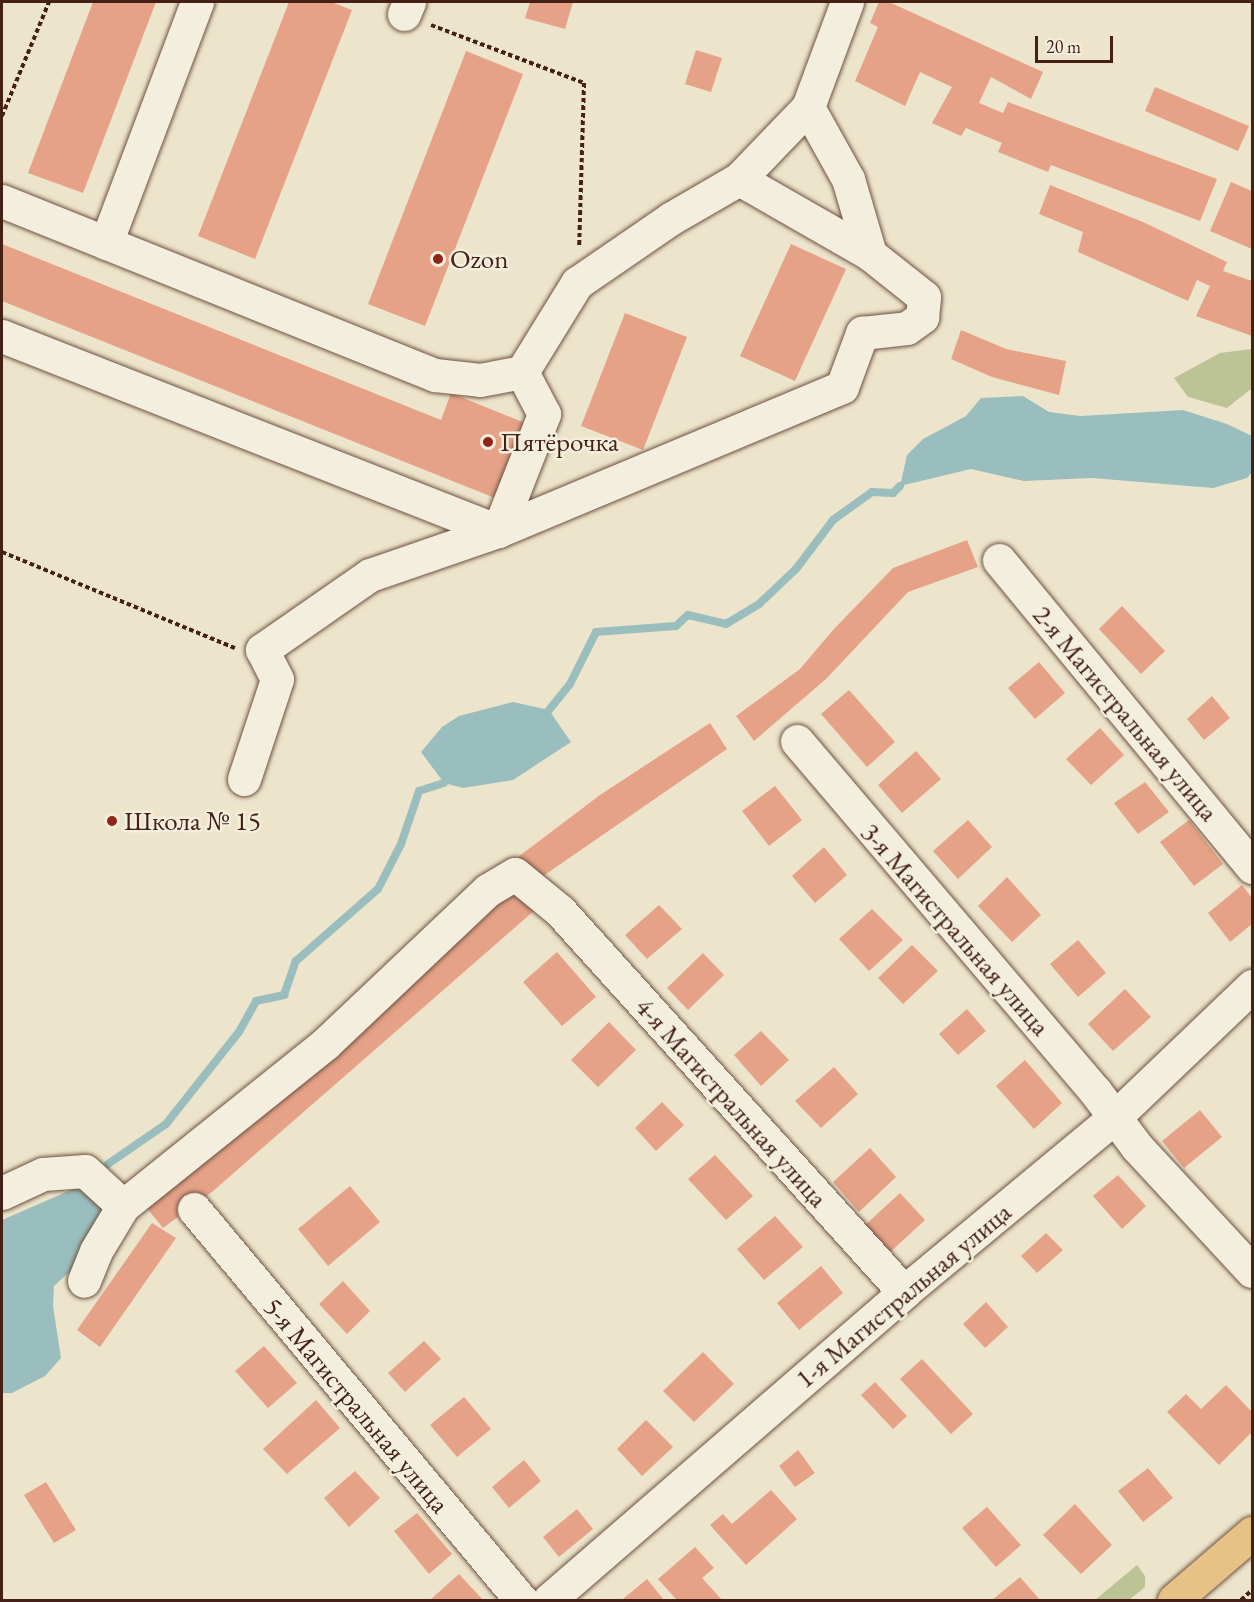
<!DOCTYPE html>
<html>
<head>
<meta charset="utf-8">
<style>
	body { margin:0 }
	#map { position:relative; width:1254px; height:1602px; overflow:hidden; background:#ede5cb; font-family:"EB Garamond",serif }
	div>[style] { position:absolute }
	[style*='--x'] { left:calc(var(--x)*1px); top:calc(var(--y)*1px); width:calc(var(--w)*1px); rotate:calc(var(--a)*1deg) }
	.green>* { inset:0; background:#bcc395 }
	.water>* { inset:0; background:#9abebd }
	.stream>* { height:8px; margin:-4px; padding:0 4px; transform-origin:4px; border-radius:4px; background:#9abebd }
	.building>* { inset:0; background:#e5a287 }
	.path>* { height:4px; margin-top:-2px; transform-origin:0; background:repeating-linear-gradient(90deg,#442114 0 4.5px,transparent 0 7.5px) }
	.roads { filter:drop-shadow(0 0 2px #6e5242) drop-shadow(0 0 2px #6e5242) }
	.minor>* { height:33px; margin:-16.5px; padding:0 16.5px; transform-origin:16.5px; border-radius:16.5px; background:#f3eedd }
	.major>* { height:33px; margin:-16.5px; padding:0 16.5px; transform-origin:16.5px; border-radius:16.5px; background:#e6c286 }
	.dots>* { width:16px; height:16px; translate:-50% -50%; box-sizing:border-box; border:3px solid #f3eedd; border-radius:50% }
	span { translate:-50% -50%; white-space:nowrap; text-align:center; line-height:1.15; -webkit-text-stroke:5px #f3eedd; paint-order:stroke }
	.poi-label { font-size:27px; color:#442114 }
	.left { translate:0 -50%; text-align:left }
	.street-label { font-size:27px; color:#442114 }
	.frame { position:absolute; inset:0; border:3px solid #442114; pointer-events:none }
	.scale { position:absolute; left:1035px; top:36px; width:78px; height:27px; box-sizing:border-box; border:3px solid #442114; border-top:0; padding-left:8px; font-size:18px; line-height:21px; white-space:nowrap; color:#442114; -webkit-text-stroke:4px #f3eedd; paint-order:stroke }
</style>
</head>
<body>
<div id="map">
	<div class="green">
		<i style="clip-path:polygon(1252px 349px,1252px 388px,1227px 408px,1188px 397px,1174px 378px,1220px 353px)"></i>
		<i style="clip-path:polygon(1137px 1565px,1145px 1576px,1145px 1587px,1129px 1600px,1095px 1600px)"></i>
	</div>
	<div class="water">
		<i style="clip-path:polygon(1023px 396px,1049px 412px,1080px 416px,1183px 410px,1227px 424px,1252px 436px,1252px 472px,1247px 478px,1213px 488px,1092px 478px,1024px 481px,971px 469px,900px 486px,907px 455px,923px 439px,966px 416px,981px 398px)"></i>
		<i style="clip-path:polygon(513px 702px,549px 710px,571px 742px,513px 780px,463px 788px,444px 783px,421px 752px,442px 727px,459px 716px)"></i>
		<i style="clip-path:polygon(80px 1186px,103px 1208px,74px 1268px,54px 1286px,53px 1306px,61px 1358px,45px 1376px,12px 1393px,2px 1393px,2px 1220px)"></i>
	</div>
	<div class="stream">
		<i style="--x:549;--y:710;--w:33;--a:-51"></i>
		<i style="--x:570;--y:684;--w:58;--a:-63.4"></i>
		<i style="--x:596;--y:632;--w:80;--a:-4.3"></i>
		<i style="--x:676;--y:626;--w:16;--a:-43"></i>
		<i style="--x:688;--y:615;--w:39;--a:13"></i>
		<i style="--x:726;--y:624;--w:39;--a:-31"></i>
		<i style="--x:759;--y:604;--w:51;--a:-43.4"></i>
		<i style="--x:796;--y:569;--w:61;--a:-52.9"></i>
		<i style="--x:833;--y:520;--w:48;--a:-35.7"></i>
		<i style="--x:872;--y:492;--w:21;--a:3"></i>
		<i style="--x:893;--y:493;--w:10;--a:-45"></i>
		<i style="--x:108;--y:1164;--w:70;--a:-34.6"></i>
		<i style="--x:166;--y:1124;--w:117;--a:-51.6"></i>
		<i style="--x:239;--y:1032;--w:35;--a:-61"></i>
		<i style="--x:256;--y:1001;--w:29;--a:-12"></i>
		<i style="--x:284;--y:995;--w:36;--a:-71"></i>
		<i style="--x:296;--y:961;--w:109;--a:-41.3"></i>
		<i style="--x:378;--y:889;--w:51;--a:-62.9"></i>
		<i style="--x:401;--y:844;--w:56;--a:-71.2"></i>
		<i style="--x:419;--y:791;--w:26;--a:-18"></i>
	</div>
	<div class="building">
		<i style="clip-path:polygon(93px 2px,156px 2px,83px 193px,28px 173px)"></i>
		<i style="clip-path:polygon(289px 2px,331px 2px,352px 10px,255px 259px,198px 236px)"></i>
		<i style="clip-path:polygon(530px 2px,573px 2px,565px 29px,525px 18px)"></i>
		<i style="clip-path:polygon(879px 2px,889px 2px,1043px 72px,1031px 99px,991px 77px,979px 103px,1003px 113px,1008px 102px,1217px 179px,1200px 221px,1051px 165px,1048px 172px,998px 152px,1002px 143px,966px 128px,961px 136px,932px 123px,952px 87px,920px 72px,905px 106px,855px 81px,878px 27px,870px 23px)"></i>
		<i style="clip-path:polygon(696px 50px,722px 58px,711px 92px,685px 84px)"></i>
		<i style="clip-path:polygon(466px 51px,523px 74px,425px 326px,368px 304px)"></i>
		<i style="clip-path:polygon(1155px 87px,1249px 126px,1238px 151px,1145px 111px)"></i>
		<i style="clip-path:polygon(1231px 182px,1252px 191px,1252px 249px,1210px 231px)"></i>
		<i style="clip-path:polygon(1050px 185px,1143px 222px,1227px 262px,1223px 271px,1252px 281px,1252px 336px,1196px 316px,1210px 286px,1197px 280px,1188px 301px,1078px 252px,1083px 232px,1039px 214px)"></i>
		<i style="clip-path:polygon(2px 244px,441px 420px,451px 393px,525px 423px,495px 498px,2px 301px)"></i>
		<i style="clip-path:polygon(791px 244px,846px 269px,795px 381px,740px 356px)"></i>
		<i style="clip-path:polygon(625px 313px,687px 337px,643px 450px,581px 426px)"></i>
		<i style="clip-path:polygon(961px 330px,1006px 349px,1066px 361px,1059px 395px,992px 377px,951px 359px)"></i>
		<i style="clip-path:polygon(967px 540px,978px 567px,908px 592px,826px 679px,754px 741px,736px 716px,800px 669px,833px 630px,893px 568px)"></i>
		<i style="clip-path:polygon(1122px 606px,1165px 651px,1141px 674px,1099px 629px)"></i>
		<i style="clip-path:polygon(1039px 662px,1065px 693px,1035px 719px,1008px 688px)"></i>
		<i style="clip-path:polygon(849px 690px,895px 742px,867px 767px,821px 714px)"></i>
		<i style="clip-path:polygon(1212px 696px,1230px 718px,1204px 740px,1187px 719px)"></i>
		<i style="clip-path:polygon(710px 723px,727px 749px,536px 881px,518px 857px,600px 795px)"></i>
		<i style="clip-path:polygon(1100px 728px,1124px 755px,1091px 785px,1066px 759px)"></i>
		<i style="clip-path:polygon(916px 751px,941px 779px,902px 813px,878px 785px)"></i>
		<i style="clip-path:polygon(1145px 782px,1169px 812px,1138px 834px,1114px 803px)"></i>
		<i style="clip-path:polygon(775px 786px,802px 820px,769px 846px,742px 811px)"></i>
		<i style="clip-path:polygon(968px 820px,992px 847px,958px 879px,933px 851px)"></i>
		<i style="clip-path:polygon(1189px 820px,1223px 864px,1194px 886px,1160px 842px)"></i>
		<i style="clip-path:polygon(824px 847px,847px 875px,815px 903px,792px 876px)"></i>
		<i style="clip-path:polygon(1007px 877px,1041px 915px,1012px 942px,978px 906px)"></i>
		<i style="clip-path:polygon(1242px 885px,1252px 898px,1252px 924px,1230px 942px,1208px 913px)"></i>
		<i style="clip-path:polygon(518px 887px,535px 910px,212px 1192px,163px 1228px,146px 1207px)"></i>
		<i style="clip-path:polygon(659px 905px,682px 929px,647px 959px,625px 935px)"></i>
		<i style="clip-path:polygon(872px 909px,903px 940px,869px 971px,839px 939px)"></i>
		<i style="clip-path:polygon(1078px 940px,1106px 973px,1078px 997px,1050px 964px)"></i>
		<i style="clip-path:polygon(912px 945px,938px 971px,903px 1004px,878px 978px)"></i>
		<i style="clip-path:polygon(557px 952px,596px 997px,562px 1026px,523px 982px)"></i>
		<i style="clip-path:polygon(703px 953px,724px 975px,688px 1010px,667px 988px)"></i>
		<i style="clip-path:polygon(1125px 989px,1151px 1017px,1113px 1051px,1088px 1024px)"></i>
		<i style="clip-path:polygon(967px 1009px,986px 1031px,958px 1055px,939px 1034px)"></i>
		<i style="clip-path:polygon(609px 1022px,636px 1050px,598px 1087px,571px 1060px)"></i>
		<i style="clip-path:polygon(761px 1031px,789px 1060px,761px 1086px,734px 1055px)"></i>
		<i style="clip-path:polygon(1025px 1060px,1062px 1103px,1034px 1129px,996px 1086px)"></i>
		<i style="clip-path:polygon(834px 1067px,858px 1094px,821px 1128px,795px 1101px)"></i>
		<i style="clip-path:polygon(662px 1102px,684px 1125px,656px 1151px,635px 1128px)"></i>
		<i style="clip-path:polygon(1200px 1110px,1222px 1137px,1184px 1168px,1162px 1141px)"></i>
		<i style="clip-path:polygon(870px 1148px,896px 1177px,859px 1212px,833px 1182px)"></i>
		<i style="clip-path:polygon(715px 1155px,753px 1196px,726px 1220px,688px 1179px)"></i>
		<i style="clip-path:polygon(1118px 1175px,1146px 1206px,1122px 1229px,1093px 1196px)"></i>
		<i style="clip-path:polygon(350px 1186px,380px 1222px,328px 1266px,298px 1229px)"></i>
		<i style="clip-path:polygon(900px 1193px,925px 1220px,887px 1255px,864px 1226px)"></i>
		<i style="clip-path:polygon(775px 1216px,803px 1247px,764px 1280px,737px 1249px)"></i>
		<i style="clip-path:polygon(152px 1223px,176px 1238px,100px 1347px,77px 1330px)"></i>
		<i style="clip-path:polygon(1046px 1233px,1063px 1250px,1037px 1273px,1021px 1256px)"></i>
		<i style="clip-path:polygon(821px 1266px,843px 1293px,799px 1330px,777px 1303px)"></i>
		<i style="clip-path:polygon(343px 1281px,370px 1311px,347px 1334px,319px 1304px)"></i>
		<i style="clip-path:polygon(986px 1302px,1008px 1327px,985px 1348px,963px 1324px)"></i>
		<i style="clip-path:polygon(424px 1341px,441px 1359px,405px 1392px,388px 1373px)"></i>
		<i style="clip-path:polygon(264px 1346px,297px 1383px,268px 1408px,235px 1371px)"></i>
		<i style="clip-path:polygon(703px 1352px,734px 1384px,694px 1422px,663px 1391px)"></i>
		<i style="clip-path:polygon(922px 1359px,973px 1414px,951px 1434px,900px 1379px)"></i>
		<i style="clip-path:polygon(875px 1382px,907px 1416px,893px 1429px,861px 1395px)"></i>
		<i style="clip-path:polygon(1226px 1385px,1252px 1412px,1252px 1432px,1219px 1465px,1167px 1412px,1186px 1394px,1201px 1409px)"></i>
		<i style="clip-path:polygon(464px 1397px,491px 1429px,457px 1457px,430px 1425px)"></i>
		<i style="clip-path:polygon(316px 1400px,340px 1428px,287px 1474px,263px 1449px)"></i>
		<i style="clip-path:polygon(646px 1420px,673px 1447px,642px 1476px,617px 1449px)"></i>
		<i style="clip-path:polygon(798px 1450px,815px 1473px,795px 1487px,779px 1466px)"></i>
		<i style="clip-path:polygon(524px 1460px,541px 1481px,509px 1508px,492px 1487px)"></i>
		<i style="clip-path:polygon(1148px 1468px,1173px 1498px,1143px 1522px,1118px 1491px)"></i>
		<i style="clip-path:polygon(355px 1471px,380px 1498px,349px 1527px,324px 1498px)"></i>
		<i style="clip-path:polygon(46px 1482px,76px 1530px,54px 1543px,24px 1495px)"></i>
		<i style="clip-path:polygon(771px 1490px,797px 1519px,746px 1565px,710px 1525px,723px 1514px,732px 1524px)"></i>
		<i style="clip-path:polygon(1075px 1504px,1112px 1545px,1081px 1574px,1043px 1535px)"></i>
		<i style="clip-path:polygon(987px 1507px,1021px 1545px,996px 1567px,962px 1528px)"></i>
		<i style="clip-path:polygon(577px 1509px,593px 1529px,559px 1557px,543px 1537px)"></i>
		<i style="clip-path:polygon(417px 1513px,452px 1554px,429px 1574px,394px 1531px)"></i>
		<i style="clip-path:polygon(695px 1547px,714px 1568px,702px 1578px,722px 1600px,677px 1600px,658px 1579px)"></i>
		<i style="clip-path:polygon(459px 1574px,483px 1600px,430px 1600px)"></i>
		<i style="clip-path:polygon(1020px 1577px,1040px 1600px,992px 1600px)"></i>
		<i style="clip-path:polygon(647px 1579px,664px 1600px,624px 1600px,623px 1599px)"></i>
	</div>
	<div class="path">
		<i style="--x:431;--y:25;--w:164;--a:20.8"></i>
		<i style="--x:584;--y:83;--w:164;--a:91.7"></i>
		<i style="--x:2;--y:116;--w:123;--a:-67.6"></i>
		<i style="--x:2;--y:552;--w:252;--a:22.4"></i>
		<i style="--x:1241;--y:1600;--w:15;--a:-42"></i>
	</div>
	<div class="roads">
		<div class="minor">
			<i style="--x:404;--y:14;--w:13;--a:-67"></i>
			<i style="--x:739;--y:179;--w:151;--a:29.8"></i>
			<i style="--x:2;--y:201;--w:467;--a:21.9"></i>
			<i style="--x:435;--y:375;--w:45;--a:6.3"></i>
			<i style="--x:480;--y:380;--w:43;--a:-10.8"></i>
			<i style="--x:522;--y:372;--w:105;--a:-58.3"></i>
			<i style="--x:577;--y:283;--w:113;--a:-34.5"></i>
			<i style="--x:670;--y:219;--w:80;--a:-30.1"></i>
			<i style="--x:739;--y:179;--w:100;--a:-46.2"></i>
			<i style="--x:808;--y:107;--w:112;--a:-69.6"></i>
			<i style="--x:106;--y:243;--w:258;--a:-69.3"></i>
			<i style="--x:2;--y:336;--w:533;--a:21.46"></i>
			<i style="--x:498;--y:531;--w:373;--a:-22.7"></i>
			<i style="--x:842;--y:387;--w:58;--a:-69.7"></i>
			<i style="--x:862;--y:333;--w:45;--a:-6.3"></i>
			<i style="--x:907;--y:328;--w:19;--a:-36"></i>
			<i style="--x:922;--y:317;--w:20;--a:-84"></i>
			<i style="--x:924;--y:297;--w:69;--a:-141.5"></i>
			<i style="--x:870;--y:254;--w:78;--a:-106.3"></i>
			<i style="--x:848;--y:179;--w:82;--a:-119.1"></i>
			<i style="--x:999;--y:560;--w:398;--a:50.5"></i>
			<i style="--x:797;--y:741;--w:460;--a:49.6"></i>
			<i style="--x:1095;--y:1091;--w:70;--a:53.1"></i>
			<i style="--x:1137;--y:1147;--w:169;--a:47.2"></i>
			<i style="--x:244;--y:779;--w:105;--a:-71.7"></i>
			<i style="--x:277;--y:679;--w:33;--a:-117"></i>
			<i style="--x:262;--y:650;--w:131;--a:-34.8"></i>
			<i style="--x:370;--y:575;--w:135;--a:-19"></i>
			<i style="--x:498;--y:531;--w:126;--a:-68.5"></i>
			<i style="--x:544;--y:414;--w:47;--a:-117.6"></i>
			<i style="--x:2;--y:1193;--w:45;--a:-24.9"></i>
			<i style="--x:43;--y:1174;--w:42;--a:-4.1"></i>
			<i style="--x:85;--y:1171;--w:52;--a:42.6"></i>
			<i style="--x:123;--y:1206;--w:52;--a:121"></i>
			<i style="--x:96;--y:1251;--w:32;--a:112"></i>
			<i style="--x:123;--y:1206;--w:259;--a:-38.7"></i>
			<i style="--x:325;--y:1044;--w:224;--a:-43.4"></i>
			<i style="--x:488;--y:890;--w:31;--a:-31"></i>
			<i style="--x:515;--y:874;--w:58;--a:39.4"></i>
			<i style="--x:560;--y:911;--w:513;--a:47.92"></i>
			<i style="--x:194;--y:1209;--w:510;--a:50.09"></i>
			<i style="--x:549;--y:1600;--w:470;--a:-40.9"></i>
			<i style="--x:904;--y:1292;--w:274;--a:-39.7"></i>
			<i style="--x:1115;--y:1117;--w:190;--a:-43.7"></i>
		</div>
		<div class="major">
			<i style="--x:1174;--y:1600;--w:103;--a:-40.7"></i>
		</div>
	</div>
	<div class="dots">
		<i style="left:438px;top:259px;background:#8f2418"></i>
		<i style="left:488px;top:442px;background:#8f2418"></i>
		<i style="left:112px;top:821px;background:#8f2418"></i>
	</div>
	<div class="poi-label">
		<span class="left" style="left:450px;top:259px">Ozon</span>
		<span class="left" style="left:500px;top:442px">Пятёрочка</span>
		<span class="left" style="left:124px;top:821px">Школа № 15</span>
	</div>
	<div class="street-label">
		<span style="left:1126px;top:713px;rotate:50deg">2-я Магистральная улица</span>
		<span style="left:956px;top:929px;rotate:49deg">3-я Магистральная улица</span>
		<span style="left:732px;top:1102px;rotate:48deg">4-я Магистральная улица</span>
		<span style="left:903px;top:1295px;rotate:-40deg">1-я Магистральная улица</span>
		<span style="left:357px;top:1405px;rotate:50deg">5-я Магистральная улица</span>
	</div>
	<div class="frame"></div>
	<div class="scale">20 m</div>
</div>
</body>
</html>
